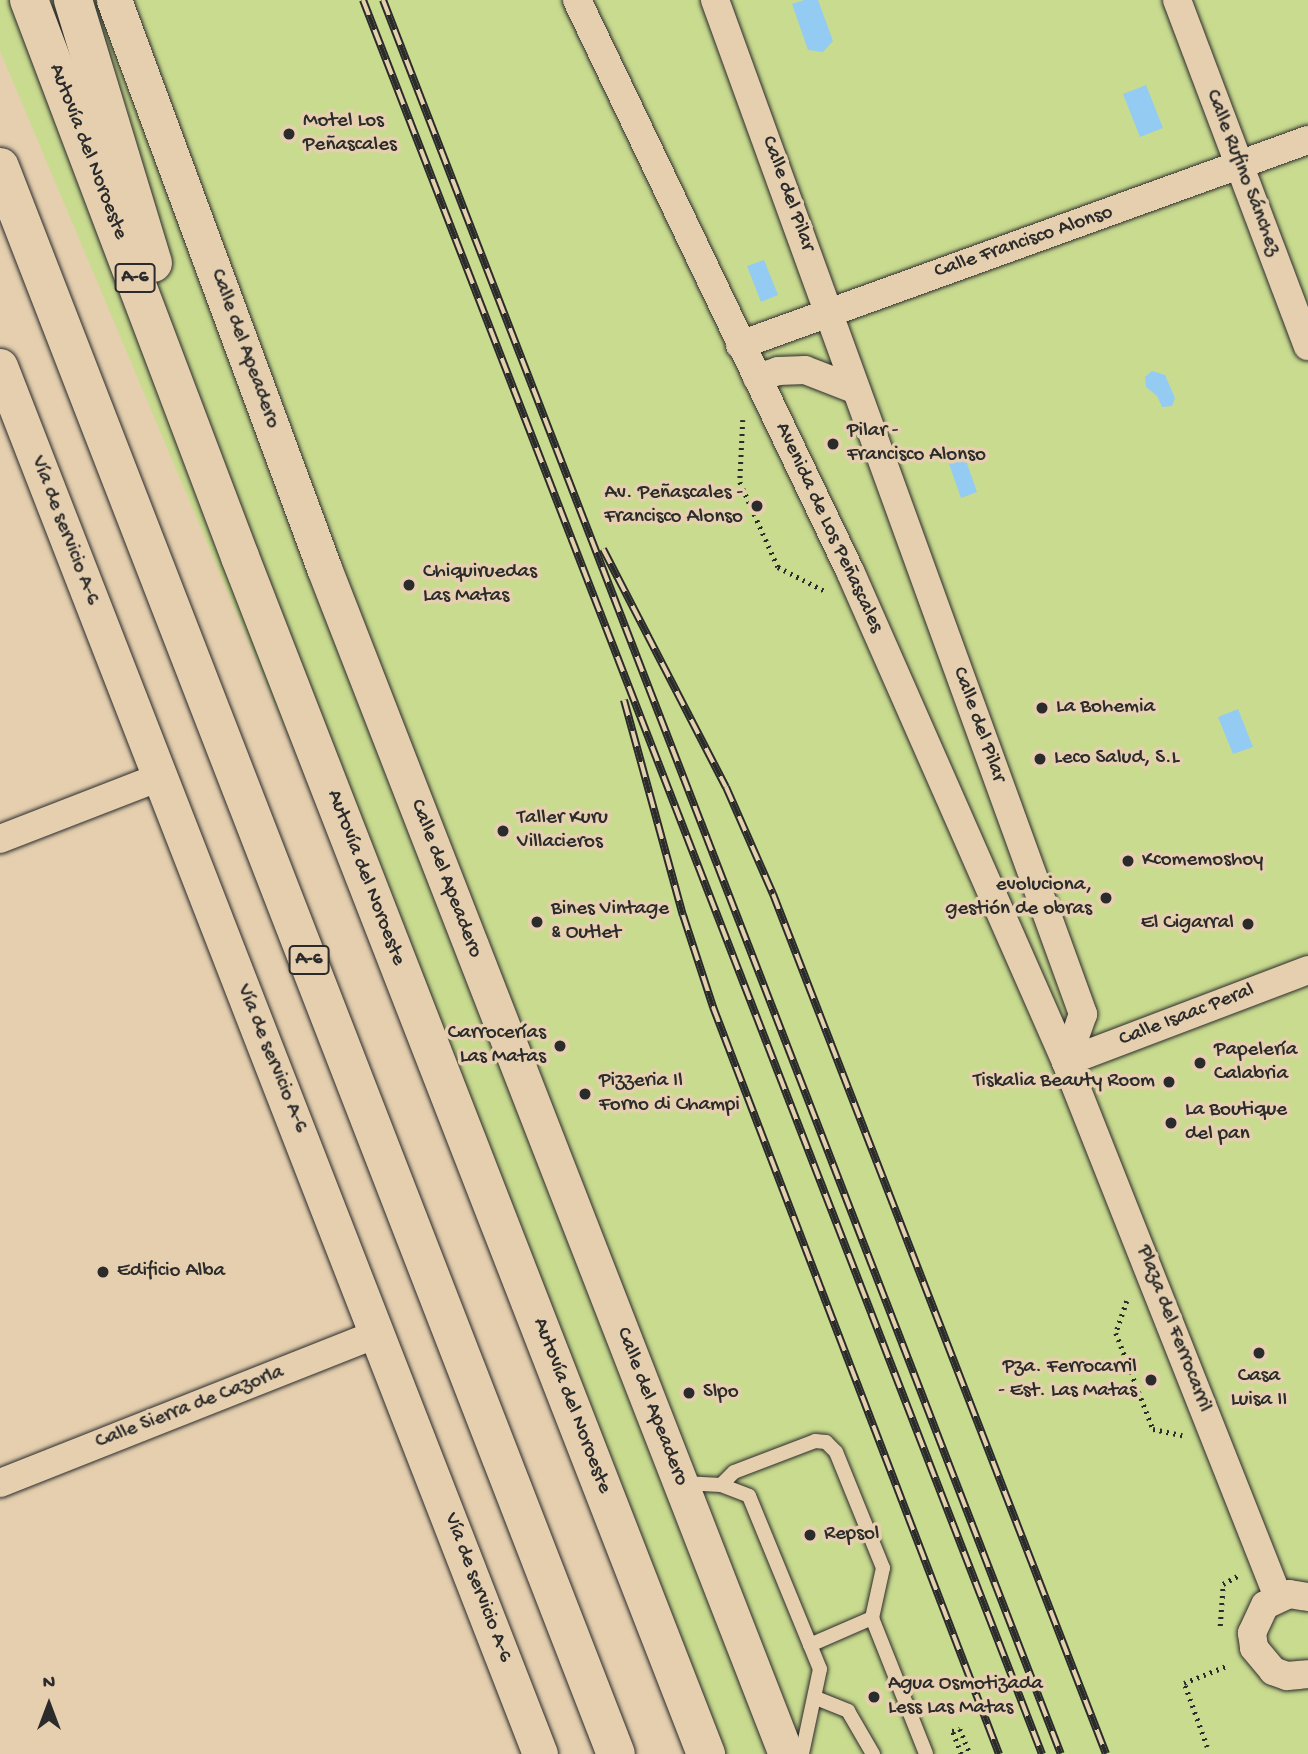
<!DOCTYPE html>
<html>
<head>
<meta charset="utf-8">
<style>
	body { margin:0 }
	#map { position:relative; width:1308px; height:1754px; overflow:hidden; background:#e5cfaf; font-family:"Gochi Hand",sans-serif }
	div>[style] { position:absolute }
	[style*='--x'] { left:calc(var(--x)*1px); top:calc(var(--y)*1px); width:calc(var(--w)*1px); rotate:calc(var(--a)*1deg) }
	.green>* { inset:0; background:#c9db8f }
	.water>* { inset:0; background:#94cbf3 }
	.path>* { height:4.5px; margin-top:-2.25px; transform-origin:0; background:repeating-linear-gradient(90deg,#2b2b2b 0 2px,transparent 0 7px) }
	.roads { filter:drop-shadow(0 0 2px #2b2b2b) drop-shadow(0 0 2px #2b2b2b) }
	.service>* { height:14px; margin:-7px; padding:0 7px; transform-origin:7px; border-radius:7px; background:#e5cfaf }
	.minor>* { height:28px; margin:-14px; padding:0 14px; transform-origin:14px; border-radius:14px; background:#e5cfaf }
	.tertiary>* { height:35px; margin:-17.5px; padding:0 17.5px; transform-origin:17.5px; border-radius:17.5px; background:#e5cfaf }
	.motorway>* { height:38px; margin:-19px; padding:0 19px; transform-origin:19px; border-radius:19px; background:#e5cfaf }
	.rail>* { height:8px; margin-top:-4px; transform-origin:0; background:repeating-linear-gradient(90deg,#e5cfaf 0 16px,#2b2b2b 0 32px); box-sizing:border-box; border-block:2px solid #2b2b2b }
	.dots>* { width:19px; height:19px; translate:-50% -50%; box-sizing:border-box; border:4px solid #e5cfaf; border-radius:50% }
	span { translate:-50% -50%; white-space:nowrap; text-align:center; line-height:1.15; -webkit-text-stroke:7px #e5cfaf; paint-order:stroke }
	.shield-label span { padding:2px 5px; background:#e5cfaf; border:2px solid; border-radius:5px; -webkit-text-stroke-width:0 }
	.shield-label { font-size:19px; color:#2b2b2b; font-weight:700 }
	.poi-label { font-size:21px; color:#2b2b2b }
	.left { translate:0 -50%; text-align:left }
	.right { translate:-100% -50%; text-align:right }
	.street-label { font-size:21px; color:#2b2b2b }
	.north { position:absolute; left:14px; top:1670px; width:70px; height:70px; -webkit-text-stroke:5px #e5cfaf; paint-order:stroke; rotate:0deg; font-size:19px; font-weight:700; line-height:28px; text-align:center; color:#2b2b2b }
	.north::after { content:''; display:block; margin:auto; width:24px; height:32px; background:#2b2b2b; clip-path:polygon(50% 0,100% 100%,50% 72%,0 100%) }
</style>
</head>
<body>
<div id="map">
	<div class="green">
		<i style="clip-path:polygon(0 0,1308px 0,1308px 1754px,717px 1754px,0 51px)"></i>
	</div>
	<div class="water">
		<i style="clip-path:polygon(804px 0,818px 0,833px 41px,823px 52px,808px 50px,792px 4px)"></i>
		<i style="clip-path:polygon(1146px 85px,1163px 128px,1140px 137px,1123px 94px)"></i>
		<i style="clip-path:polygon(764px 260px,778px 295px,761px 302px,747px 266px)"></i>
		<i style="clip-path:polygon(1152px 371px,1165px 375px,1175px 398px,1172px 406px,1162px 407px,1157px 396px,1146px 387px,1145px 377px)"></i>
		<i style="clip-path:polygon(964px 455px,977px 492px,961px 498px,948px 461px)"></i>
		<i style="clip-path:polygon(1238px 709px,1253px 747px,1233px 754px,1218px 717px)"></i>
	</div>
	<div class="path">
		<i style="--x:743;--y:420;--w:62;--a:92.8"></i>
		<i style="--x:740;--y:482;--w:93;--a:65.9"></i>
		<i style="--x:778;--y:567;--w:53;--a:27.1"></i>
		<i style="--x:1127;--y:1301;--w:34;--a:109"></i>
		<i style="--x:1116;--y:1333;--w:103;--a:68.9"></i>
		<i style="--x:1153;--y:1429;--w:30;--a:12"></i>
		<i style="--x:1220;--y:1626;--w:42;--a:-85.9"></i>
		<i style="--x:1223;--y:1584;--w:18;--a:-29"></i>
		<i style="--x:1207;--y:1747;--w:68;--a:-109.8"></i>
		<i style="--x:1184;--y:1683;--w:48;--a:-21.8"></i>
		<i style="--x:961;--y:1754;--w:25;--a:-111"></i>
		<i style="--x:952;--y:1731;--w:8;--a:-14"></i>
		<i style="--x:960;--y:1729;--w:27;--a:68"></i>
	</div>
	<div class="roads">
		<div class="service">
			<i style="--x:683;--y:1483;--w:38;--a:3"></i>
			<i style="--x:721;--y:1485;--w:30;--a:21"></i>
			<i style="--x:749;--y:1496;--w:187;--a:67.7"></i>
			<i style="--x:820;--y:1669;--w:87;--a:102"></i>
			<i style="--x:721;--y:1485;--w:18;--a:-45"></i>
			<i style="--x:734;--y:1472;--w:87;--a:-20.9"></i>
			<i style="--x:815;--y:1441;--w:11;--a:5"></i>
			<i style="--x:826;--y:1442;--w:14;--a:45"></i>
			<i style="--x:836;--y:1452;--w:125;--a:67.9"></i>
			<i style="--x:883;--y:1568;--w:51;--a:102.4"></i>
			<i style="--x:810;--y:1645;--w:68;--a:-23.5"></i>
			<i style="--x:872;--y:1618;--w:146;--a:68.3"></i>
			<i style="--x:816;--y:1698;--w:35;--a:22"></i>
			<i style="--x:848;--y:1711;--w:50;--a:59.8"></i>
		</div>
		<div class="minor">
			<i style="--x:577;--y:0;--w:633;--a:64.45"></i>
			<i style="--x:850;--y:571;--w:536;--a:66.25"></i>
			<i style="--x:1066;--y:1062;--w:575;--a:68.38"></i>
			<i style="--x:715;--y:0;--w:1079;--a:70.05"></i>
			<i style="--x:1083;--y:1014;--w:51;--a:109.5"></i>
			<i style="--x:1177;--y:0;--w:370;--a:69.3"></i>
			<i style="--x:740;--y:345;--w:604;--a:-19.85"></i>
			<i style="--x:757;--y:378;--w:22;--a:-18"></i>
			<i style="--x:778;--y:371;--w:27;--a:-2"></i>
			<i style="--x:805;--y:370;--w:53;--a:21.2"></i>
			<i style="--x:0;--y:839;--w:172;--a:-21.2"></i>
			<i style="--x:1066;--y:1062;--w:259;--a:-20.8"></i>
			<i style="--x:0;--y:1483;--w:408;--a:-21.6"></i>
			<i style="--x:1308;--y:1597;--w:19;--a:-171"></i>
			<i style="--x:1289;--y:1594;--w:26;--a:155"></i>
			<i style="--x:1265;--y:1605;--w:31;--a:115"></i>
			<i style="--x:1252;--y:1633;--w:15;--a:82"></i>
			<i style="--x:1254;--y:1648;--w:30;--a:50"></i>
			<i style="--x:1273;--y:1671;--w:15;--a:20"></i>
			<i style="--x:1287;--y:1676;--w:21;--a:-5"></i>
		</div>
		<div class="tertiary">
			<i style="--x:114;--y:0;--w:606;--a:69.71"></i>
			<i style="--x:324;--y:568;--w:1273;--a:68.72"></i>
			<i style="--x:0;--y:366;--w:1489;--a:68.74"></i>
		</div>
		<div class="motorway">
			<i style="--x:29;--y:0;--w:596;--a:69.25"></i>
			<i style="--x:240;--y:557;--w:1285;--a:68.73"></i>
			<i style="--x:73;--y:0;--w:275;--a:73.1"></i>
			<i style="--x:0;--y:167;--w:1702;--a:68.79"></i>
		</div>
	</div>
	<div class="rail">
		<i style="--x:363;--y:0;--w:1881;--a:68.84"></i>
		<i style="--x:383;--y:0;--w:1880;--a:68.87"></i>
		<i style="--x:603;--y:549;--w:268;--a:62.7"></i>
		<i style="--x:726;--y:787;--w:117;--a:66.3"></i>
		<i style="--x:773;--y:894;--w:922;--a:68.83"></i>
		<i style="--x:624;--y:700;--w:223;--a:74.7"></i>
		<i style="--x:683;--y:915;--w:97;--a:71.9"></i>
		<i style="--x:713;--y:1007;--w:800;--a:69.05"></i>
	</div>
	<div class="dots">
		<i style="left:289px;top:134px;background:#2b2b2b"></i>
		<i style="left:833px;top:444px;background:#2b2b2b"></i>
		<i style="left:757px;top:506px;background:#2b2b2b"></i>
		<i style="left:409px;top:585px;background:#2b2b2b"></i>
		<i style="left:1042px;top:708px;background:#2b2b2b"></i>
		<i style="left:1040px;top:759px;background:#2b2b2b"></i>
		<i style="left:503px;top:831px;background:#2b2b2b"></i>
		<i style="left:1128px;top:861px;background:#2b2b2b"></i>
		<i style="left:1106px;top:898px;background:#2b2b2b"></i>
		<i style="left:537px;top:922px;background:#2b2b2b"></i>
		<i style="left:1248px;top:924px;background:#2b2b2b"></i>
		<i style="left:560px;top:1046px;background:#2b2b2b"></i>
		<i style="left:1200px;top:1063px;background:#2b2b2b"></i>
		<i style="left:1169px;top:1082px;background:#2b2b2b"></i>
		<i style="left:585px;top:1094px;background:#2b2b2b"></i>
		<i style="left:1171px;top:1123px;background:#2b2b2b"></i>
		<i style="left:103px;top:1272px;background:#2b2b2b"></i>
		<i style="left:1259px;top:1353px;background:#2b2b2b"></i>
		<i style="left:1151px;top:1380px;background:#2b2b2b"></i>
		<i style="left:689px;top:1393px;background:#2b2b2b"></i>
		<i style="left:810px;top:1535px;background:#2b2b2b"></i>
		<i style="left:874px;top:1697px;background:#2b2b2b"></i>
	</div>
	<div class="shield-label">
		<span style="left:135px;top:278px">A-6</span>
		<span style="left:309px;top:960px">A-6</span>
	</div>
	<div class="poi-label">
		<span class="left" style="left:303px;top:134px">Motel Los<br>Peñascales</span>
		<span class="left" style="left:847px;top:444px">Pilar -<br>Francisco Alonso</span>
		<span class="right" style="left:743px;top:506px">Av. Peñascales -<br>Francisco Alonso</span>
		<span class="left" style="left:423px;top:585px">Chiquiruedas<br>Las Matas</span>
		<span class="left" style="left:1056px;top:708px">La Bohemia</span>
		<span class="left" style="left:1054px;top:759px">Leco Salud, S.L</span>
		<span class="left" style="left:517px;top:831px">Taller Kuru<br>Villacieros</span>
		<span class="left" style="left:1142px;top:861px">Kcomemoshoy</span>
		<span class="right" style="left:1092px;top:898px">evoluciona,<br>gestión de obras</span>
		<span class="left" style="left:551px;top:922px">Bines Vintage<br>&amp; Outlet</span>
		<span class="right" style="left:1234px;top:924px">El Cigarral</span>
		<span class="right" style="left:546px;top:1046px">Carrocerías<br>Las Matas</span>
		<span class="left" style="left:1214px;top:1063px">Papelería<br>Calabria</span>
		<span class="left" style="left:599px;top:1094px">Pizzeria Il<br>Forno di Champi</span>
		<span class="right" style="left:1155px;top:1082px">Tiskalia Beauty Room</span>
		<span class="left" style="left:1185px;top:1123px">La Boutique<br>del pan</span>
		<span class="left" style="left:117px;top:1272px">Edificio Alba</span>
		<span class="right" style="left:1137px;top:1380px">Pza. Ferrocarril<br>- Est. Las Matas</span>
		<span style="left:1259px;top:1389px">Casa<br>Luisa II</span>
		<span class="left" style="left:703px;top:1393px">Slpo</span>
		<span class="left" style="left:824px;top:1535px">Repsol</span>
		<span class="left" style="left:888px;top:1697px">Agua Osmotizada<br>Less Las Matas</span>
	</div>
	<div class="street-label">
		<span style="left:87px;top:152px;rotate:69deg">Autovía del Noroeste</span>
		<span style="left:1242px;top:173px;rotate:69deg">Calle Rufino Sánchez</span>
		<span style="left:787px;top:194px;rotate:70deg">Calle del Pilar</span>
		<span style="left:1024px;top:243px;rotate:-19deg">Calle Francisco Alonso</span>
		<span style="left:244px;top:349px;rotate:70deg">Calle del Apeadero</span>
		<span style="left:828px;top:528px;rotate:65deg">Avenida de Los Peñascales</span>
		<span style="left:64px;top:531px;rotate:69deg">Vía de servicio A-6</span>
		<span style="left:978px;top:725px;rotate:70deg">Calle del Pilar</span>
		<span style="left:365px;top:878px;rotate:69deg">Autovía del Noroeste</span>
		<span style="left:445px;top:879px;rotate:69deg">Calle del Apeadero</span>
		<span style="left:1187px;top:1016px;rotate:-21deg">Calle Isaac Peral</span>
		<span style="left:271px;top:1059px;rotate:68deg">Vía de servicio A-6</span>
		<span style="left:1173px;top:1329px;rotate:69deg">Plaza del Ferrocarril</span>
		<span style="left:571px;top:1406px;rotate:69deg">Autovía del Noroeste</span>
		<span style="left:651px;top:1407px;rotate:69deg">Calle del Apeadero</span>
		<span style="left:190px;top:1408px;rotate:-21deg">Calle Sierra de Cazorla</span>
		<span style="left:477px;top:1588px;rotate:69deg">Vía de servicio A-6</span>
	</div>
	<div class="north">N</div>
</div>
</body>
</html>
